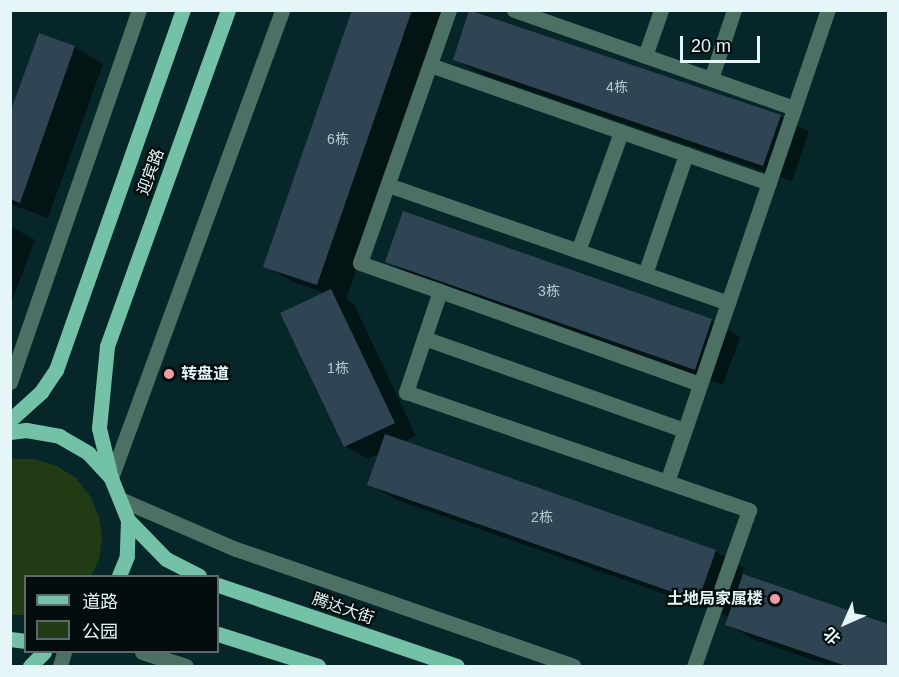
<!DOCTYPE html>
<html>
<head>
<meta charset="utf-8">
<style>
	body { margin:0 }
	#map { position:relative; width:899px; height:677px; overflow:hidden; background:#062629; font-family:Arial,"Noto Sans SC",sans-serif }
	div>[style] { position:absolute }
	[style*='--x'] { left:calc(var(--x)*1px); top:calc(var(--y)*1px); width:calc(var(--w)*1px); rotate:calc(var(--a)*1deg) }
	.green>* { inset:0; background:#213b14 }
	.shadow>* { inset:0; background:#0007 }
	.building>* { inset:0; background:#2f4553 }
	.minor>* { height:15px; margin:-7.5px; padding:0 7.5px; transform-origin:7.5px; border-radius:7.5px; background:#4c7164 }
	.major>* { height:15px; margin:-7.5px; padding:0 7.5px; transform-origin:7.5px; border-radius:7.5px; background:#73c2a7 }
	.dots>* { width:16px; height:16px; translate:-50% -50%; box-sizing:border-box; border:3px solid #030d0e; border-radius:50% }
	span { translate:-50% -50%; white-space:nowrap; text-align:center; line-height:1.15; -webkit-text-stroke:4.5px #030d0e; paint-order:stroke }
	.number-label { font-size:14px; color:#b8cacf }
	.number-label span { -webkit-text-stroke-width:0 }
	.street-label { font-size:16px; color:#e5f6f8 }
	.poi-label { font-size:16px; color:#e5f6f8; font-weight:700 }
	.left { translate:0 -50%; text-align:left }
	.right { translate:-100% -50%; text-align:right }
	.frame { position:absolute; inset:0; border:12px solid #e5f6f8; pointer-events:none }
	.legend { position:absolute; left:24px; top:575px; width:195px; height:78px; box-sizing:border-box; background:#030d0e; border:2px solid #5d6a6c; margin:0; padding:8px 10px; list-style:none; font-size:18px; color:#e5f6f8 }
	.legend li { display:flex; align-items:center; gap:12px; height:30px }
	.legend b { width:30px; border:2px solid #5d6a6c }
	.north { position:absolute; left:815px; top:593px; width:60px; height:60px; -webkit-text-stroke:4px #030d0e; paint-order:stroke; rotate:225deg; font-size:16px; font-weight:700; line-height:24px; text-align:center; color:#e5f6f8 }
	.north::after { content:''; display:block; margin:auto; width:21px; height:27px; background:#e5f6f8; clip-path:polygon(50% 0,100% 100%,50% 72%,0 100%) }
	.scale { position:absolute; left:680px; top:36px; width:80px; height:27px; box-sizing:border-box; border:3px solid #e5f6f8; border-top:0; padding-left:8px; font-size:18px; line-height:21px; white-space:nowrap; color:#e5f6f8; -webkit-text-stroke:4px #030d0e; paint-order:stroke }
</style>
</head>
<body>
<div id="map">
	<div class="green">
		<i style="clip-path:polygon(11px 459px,35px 459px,57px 466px,76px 478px,90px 496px,99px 516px,102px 538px,99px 560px,91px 576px,26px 576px,25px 615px,11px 615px)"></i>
	</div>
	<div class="shadow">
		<i style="clip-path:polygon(354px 10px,446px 10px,346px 299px,354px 304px,416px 436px,404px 442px,715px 551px,744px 568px,741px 575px,888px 625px,888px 666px,831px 666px,755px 640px,727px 624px,730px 617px,397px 500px,369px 484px,380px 453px,368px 459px,345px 446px,325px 293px,293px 282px,265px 266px)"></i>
		<i style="clip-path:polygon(471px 10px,780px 116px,809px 132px,792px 181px,483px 75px,454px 59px)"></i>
		<i style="clip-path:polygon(40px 35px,75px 47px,103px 64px,48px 218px,10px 204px,10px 117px)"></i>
		<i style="clip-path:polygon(404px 213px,712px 321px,740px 337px,723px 385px,415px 277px,387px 261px)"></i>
		<i style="clip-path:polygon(10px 226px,35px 240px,10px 306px)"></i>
	</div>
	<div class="building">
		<i style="clip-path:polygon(352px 10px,412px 10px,317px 285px,263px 267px)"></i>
		<i style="clip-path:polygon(469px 10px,781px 115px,763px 166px,453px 60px)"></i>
		<i style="clip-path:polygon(39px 33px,75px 46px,20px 203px,10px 199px,10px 113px)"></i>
		<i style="clip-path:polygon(403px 211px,712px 319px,695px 370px,385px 262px)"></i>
		<i style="clip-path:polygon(331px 289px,395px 423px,344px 447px,280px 313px)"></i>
		<i style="clip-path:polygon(385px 434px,716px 550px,698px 601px,367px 485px)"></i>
		<i style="clip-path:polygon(743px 574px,888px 624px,888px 666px,846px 666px,725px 625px)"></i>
	</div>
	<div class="minor">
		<i style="--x:449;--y:10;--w:268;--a:109.4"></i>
		<i style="--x:360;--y:263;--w:85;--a:19.3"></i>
		<i style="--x:440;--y:291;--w:107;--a:108.6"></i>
		<i style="--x:406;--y:392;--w:363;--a:19"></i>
		<i style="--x:749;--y:510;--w:165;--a:109.4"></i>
		<i style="--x:514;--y:10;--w:297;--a:19.3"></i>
		<i style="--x:645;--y:56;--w:49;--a:-70.8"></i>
		<i style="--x:430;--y:65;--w:359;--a:19.2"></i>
		<i style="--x:711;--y:79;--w:73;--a:-71.6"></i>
		<i style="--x:388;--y:185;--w:360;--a:19.1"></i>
		<i style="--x:578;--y:251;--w:127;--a:-70.1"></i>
		<i style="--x:645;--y:274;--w:127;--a:-71.1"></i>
		<i style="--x:440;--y:291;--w:276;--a:19.7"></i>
		<i style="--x:424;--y:338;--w:276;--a:19.5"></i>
		<i style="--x:10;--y:382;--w:394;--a:-70.9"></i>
		<i style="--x:111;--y:478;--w:498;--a:-69.9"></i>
		<i style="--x:667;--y:482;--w:499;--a:-71.2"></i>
		<i style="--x:122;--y:500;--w:124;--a:23.3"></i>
		<i style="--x:236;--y:549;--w:357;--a:19.1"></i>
		<i style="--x:142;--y:652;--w:46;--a:17.7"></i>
		<i style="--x:60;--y:666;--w:15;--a:-74"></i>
	</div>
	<div class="major">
		<i style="--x:10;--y:420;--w:42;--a:-42.1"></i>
		<i style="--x:41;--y:392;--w:27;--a:-56"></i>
		<i style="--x:56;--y:370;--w:382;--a:-70.6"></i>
		<i style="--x:10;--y:432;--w:16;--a:-7"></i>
		<i style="--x:26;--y:430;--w:34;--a:10"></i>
		<i style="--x:59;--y:436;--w:34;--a:30"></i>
		<i style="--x:88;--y:453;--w:34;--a:47"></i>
		<i style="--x:111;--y:478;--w:45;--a:68"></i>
		<i style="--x:128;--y:520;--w:36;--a:92"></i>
		<i style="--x:127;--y:556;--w:22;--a:112"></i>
		<i style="--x:111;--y:478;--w:51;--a:-103.5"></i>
		<i style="--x:99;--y:428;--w:82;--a:-84.4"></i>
		<i style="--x:107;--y:346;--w:357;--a:-70.2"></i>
		<i style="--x:128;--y:520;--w:54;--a:45.7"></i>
		<i style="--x:166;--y:559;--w:37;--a:27"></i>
		<i style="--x:218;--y:585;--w:252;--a:18.7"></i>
		<i style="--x:218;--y:634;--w:105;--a:17.7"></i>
		<i style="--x:10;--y:639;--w:16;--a:7"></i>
		<i style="--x:30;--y:666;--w:20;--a:-45"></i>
	</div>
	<div class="dots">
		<i style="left:169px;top:374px;background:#f49aa4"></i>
		<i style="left:775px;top:599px;background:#f49aa4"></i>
	</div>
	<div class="number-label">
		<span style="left:617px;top:87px">4栋</span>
		<span style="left:338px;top:139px">6栋</span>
		<span style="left:549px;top:291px">3栋</span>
		<span style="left:338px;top:368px">1栋</span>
		<span style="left:542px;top:517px">2栋</span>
	</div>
	<div class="street-label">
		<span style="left:151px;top:172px;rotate:-70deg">迎宾路</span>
		<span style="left:343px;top:609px;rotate:19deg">腾达大街</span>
	</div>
	<div class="poi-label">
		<span class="left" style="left:181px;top:374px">转盘道</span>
		<span class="right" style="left:763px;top:599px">土地局家属楼</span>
	</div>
	<div class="frame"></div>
	<ul class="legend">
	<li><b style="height:8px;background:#73c2a7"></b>道路</li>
	<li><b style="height:16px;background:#213b14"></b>公园</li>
	</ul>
	<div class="north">北</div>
	<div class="scale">20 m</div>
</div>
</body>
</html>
